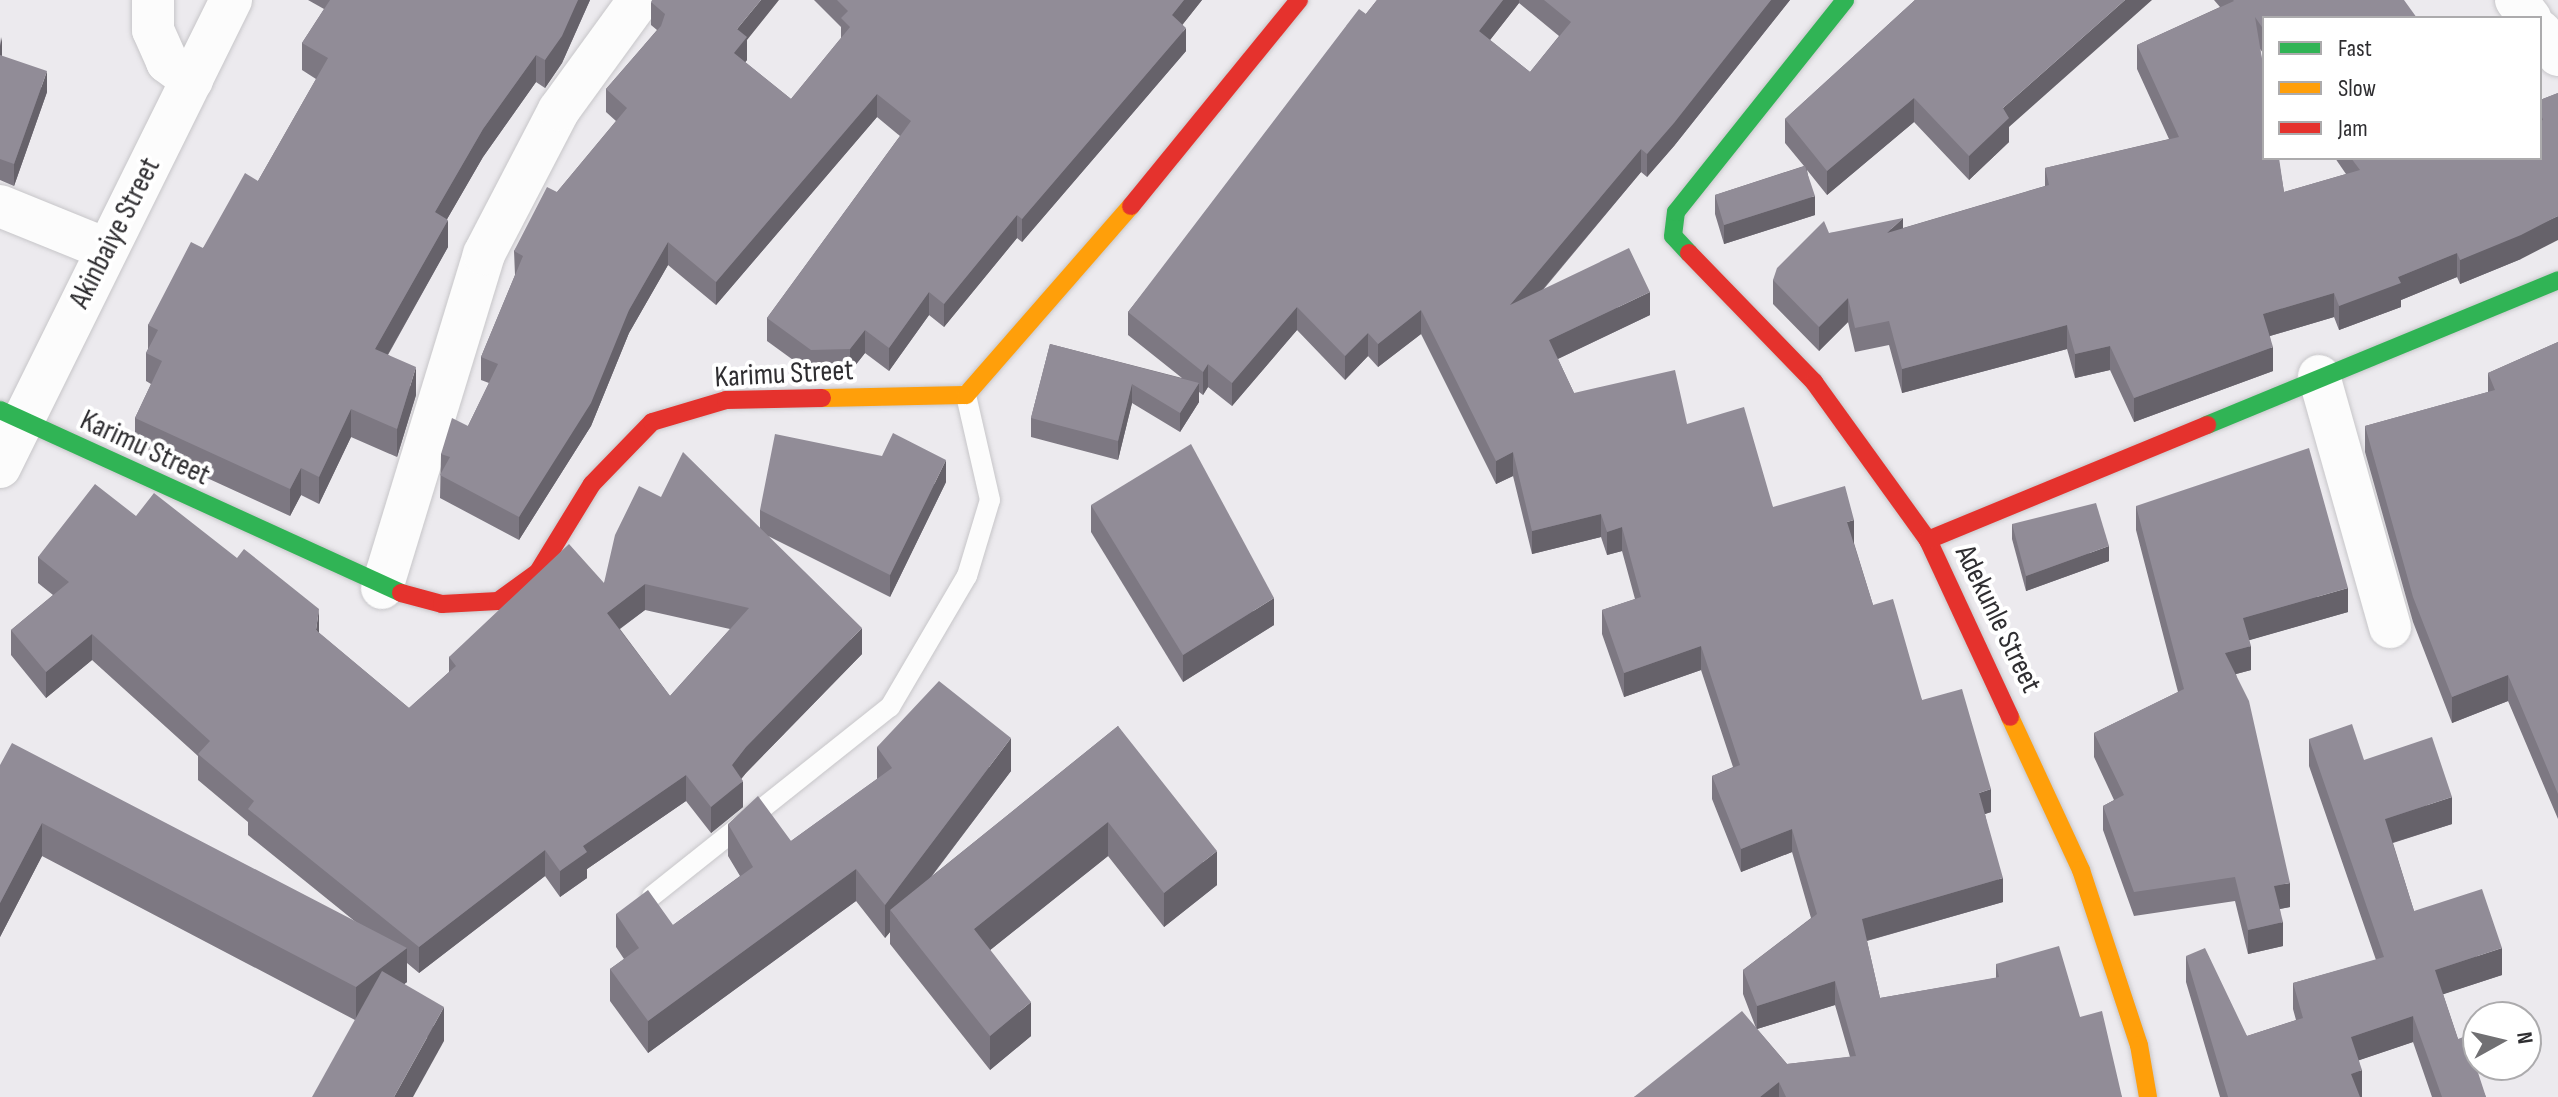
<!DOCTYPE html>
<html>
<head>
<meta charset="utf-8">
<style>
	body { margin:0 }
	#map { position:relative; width:2558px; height:1097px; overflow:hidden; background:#eceaee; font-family:"Sofia Sans Condensed",sans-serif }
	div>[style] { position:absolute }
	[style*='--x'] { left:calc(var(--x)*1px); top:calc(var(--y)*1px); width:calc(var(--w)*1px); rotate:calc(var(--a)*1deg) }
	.roads { filter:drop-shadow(0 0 2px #c7c6c9) drop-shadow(0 0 2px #c7c6c9) }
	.lane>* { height:20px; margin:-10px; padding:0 10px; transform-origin:10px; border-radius:10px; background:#fcfcfc }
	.street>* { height:42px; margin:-21px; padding:0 21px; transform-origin:21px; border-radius:21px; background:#fcfcfc }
	.fast>* { height:18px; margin:-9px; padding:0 9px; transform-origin:9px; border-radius:9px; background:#30b455 }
	.slow>* { height:18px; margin:-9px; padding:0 9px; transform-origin:9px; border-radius:9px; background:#ff9f0a }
	.jam>* { height:18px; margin:-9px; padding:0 9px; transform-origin:9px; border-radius:9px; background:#e5322d }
	.wall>* { inset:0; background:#7d7882 }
	.shaded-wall>* { inset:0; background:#66626a }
	.building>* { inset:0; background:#918c97 }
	span { translate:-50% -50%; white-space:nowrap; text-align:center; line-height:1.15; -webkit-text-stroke:8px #fff; paint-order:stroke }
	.street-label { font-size:30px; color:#2f2e31 }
	.legend { position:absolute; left:2262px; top:16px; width:280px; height:144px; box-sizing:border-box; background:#fff; border:2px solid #acabad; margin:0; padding:10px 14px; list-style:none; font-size:24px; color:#2f2e31 }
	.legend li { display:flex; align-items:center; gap:16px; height:40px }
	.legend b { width:40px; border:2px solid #acabad }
	.north { position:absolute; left:2462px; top:1001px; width:80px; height:80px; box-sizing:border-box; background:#fff; border:2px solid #acabad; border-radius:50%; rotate:82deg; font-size:22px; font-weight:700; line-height:32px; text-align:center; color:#2f2e31 }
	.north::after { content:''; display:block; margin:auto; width:28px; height:36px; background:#717073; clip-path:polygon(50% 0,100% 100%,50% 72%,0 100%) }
</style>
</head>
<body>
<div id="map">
	<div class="roads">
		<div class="lane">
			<i style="--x:652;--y:896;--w:304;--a:-38.5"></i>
			<i style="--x:890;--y:707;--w:152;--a:-59.6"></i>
			<i style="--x:967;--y:576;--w:79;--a:-73.2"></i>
			<i style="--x:990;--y:500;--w:108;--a:-102.9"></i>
		</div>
		<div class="street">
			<i style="--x:153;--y:0;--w:30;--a:90"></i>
			<i style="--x:153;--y:30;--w:35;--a:66"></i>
			<i style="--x:167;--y:62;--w:31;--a:36"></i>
			<i style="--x:2516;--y:0;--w:23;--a:52"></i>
			<i style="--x:2540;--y:31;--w:30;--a:53"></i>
			<i style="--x:0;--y:206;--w:114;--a:22.1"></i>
			<i style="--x:2319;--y:376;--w:261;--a:74.2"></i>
			<i style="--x:0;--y:467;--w:521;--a:-63.68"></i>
			<i style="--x:382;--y:588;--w:349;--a:-73"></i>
			<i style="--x:484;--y:254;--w:162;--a:-62.5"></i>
			<i style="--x:559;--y:110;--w:136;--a:-54"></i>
		</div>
		<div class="fast">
			<i style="--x:1689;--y:253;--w:23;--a:-133"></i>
			<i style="--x:1673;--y:236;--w:24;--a:-83"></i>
			<i style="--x:1676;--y:212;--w:271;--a:-51.4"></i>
			<i style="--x:0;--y:410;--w:441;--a:24.5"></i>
			<i style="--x:2207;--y:425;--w:380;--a:-22.4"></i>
		</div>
		<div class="slow">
			<i style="--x:822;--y:398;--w:144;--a:-1.2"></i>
			<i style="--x:966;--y:395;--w:251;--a:-48.9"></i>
			<i style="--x:2010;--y:717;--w:169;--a:65.1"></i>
			<i style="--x:2081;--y:870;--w:184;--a:71.7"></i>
			<i style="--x:2139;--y:1045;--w:53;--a:80.2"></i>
		</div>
		<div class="jam">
			<i style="--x:1131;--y:206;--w:266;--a:-50.8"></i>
			<i style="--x:1689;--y:253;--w:180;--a:45.9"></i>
			<i style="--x:1814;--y:382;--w:195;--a:54.2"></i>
			<i style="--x:1928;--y:540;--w:195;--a:65.1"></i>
			<i style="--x:1928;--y:540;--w:302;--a:-22.4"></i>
			<i style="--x:401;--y:593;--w:42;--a:15"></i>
			<i style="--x:442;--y:604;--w:56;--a:-3.1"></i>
			<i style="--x:498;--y:601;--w:49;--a:-35.9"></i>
			<i style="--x:538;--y:572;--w:103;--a:-58.5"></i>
			<i style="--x:592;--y:484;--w:86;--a:-45.9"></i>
			<i style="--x:652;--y:422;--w:77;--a:-16.6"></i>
			<i style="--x:726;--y:400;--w:96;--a:-1.2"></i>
		</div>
	</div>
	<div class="wall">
		<i style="clip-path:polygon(308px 0,590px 0,562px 63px,545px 88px,536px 82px,483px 157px,447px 219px,448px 247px,388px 355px,416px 395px,397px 457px,351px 437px,319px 504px,301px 495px,290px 516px,135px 445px,135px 418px,151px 384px,146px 381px,146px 353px,148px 349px,148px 325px,203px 248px,258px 181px,316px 79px,302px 70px,302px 43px,324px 9px)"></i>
		<i style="clip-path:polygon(814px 0,1202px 0,1182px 25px,1186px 51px,1022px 242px,1017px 238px,944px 327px,929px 315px,889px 371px,865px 353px,850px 372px,811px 373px,767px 341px,767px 318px,900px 136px,877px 117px,716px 305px,668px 265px,629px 333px,591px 426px,519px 540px,440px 498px,441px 454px,468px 426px,489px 383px,481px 380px,481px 357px,515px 275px,514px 251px,557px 192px,616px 121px,606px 112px,606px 89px,657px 30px,651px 25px,651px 2px,747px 40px,747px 60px,745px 62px,791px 99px,841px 38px,841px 27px)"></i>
		<i style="clip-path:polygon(evenodd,1377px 0,1790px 0,1674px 146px,1647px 177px,1641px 172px,1543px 290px,1650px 315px,1558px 359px,1574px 393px,1687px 424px,1773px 507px,1854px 543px,1873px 605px,1922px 700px,1991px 812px,1985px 814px,2003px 902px,1867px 941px,1880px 998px,1996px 978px,1996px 964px,2080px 1017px,2122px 1097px,1634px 1097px,1756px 1028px,1743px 994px,1743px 970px,1811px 918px,1792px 852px,1741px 872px,1712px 799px,1712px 776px,1733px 767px,1701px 670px,1624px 697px,1602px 634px,1602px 610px,1635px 599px,1622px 551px,1607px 555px,1601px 537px,1532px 554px,1513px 476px,1496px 484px,1421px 334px,1378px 367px,1368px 356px,1345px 380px,1297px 330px,1232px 406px,1208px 387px,1203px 395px,1199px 392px,1199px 402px,1180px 432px,1132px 403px,1118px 460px,1031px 437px,1031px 418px,1050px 344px,1182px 378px,1128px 335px,1128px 312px,1377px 0,1519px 3px,1559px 36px,1530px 72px,1490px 40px,1519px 3px,1377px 0,1835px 1005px,1850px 1057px,1787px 1064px,1757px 1029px,1835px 1005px)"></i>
		<i style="clip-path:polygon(1915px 0,2009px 127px,2009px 142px,1969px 180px,1914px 122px,1827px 195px,1807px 170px,1815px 215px,1724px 244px,1715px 214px,1715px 195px,1804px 166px,1785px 143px,1785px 119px)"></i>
		<i style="clip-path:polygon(2214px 0,2404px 0,2264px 18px,2264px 54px,2260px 49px,2284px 192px,2346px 174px,2335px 158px,2540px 158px,2540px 100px,2558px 93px,2521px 259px,2460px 284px,2457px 277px,2401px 300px,2401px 307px,2339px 330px,2334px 317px,2270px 336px,2273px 371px,2134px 422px,2110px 370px,2075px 378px,2067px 349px,1902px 393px,1889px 345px,1855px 352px,1848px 322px,1819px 351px,1773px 304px,1773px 280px,1829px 233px,1903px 228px,2045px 186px,2045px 168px,2169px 139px,2137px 69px,2137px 45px,2220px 7px)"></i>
		<i style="clip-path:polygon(0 37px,2px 56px,47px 92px,14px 186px,0 180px)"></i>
		<i style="clip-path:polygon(2558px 342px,2558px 819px,2508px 701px,2452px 723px,2413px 622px,2365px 452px,2365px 426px,2488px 392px,2488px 373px)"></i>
		<i style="clip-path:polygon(evenodd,946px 482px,890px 597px,768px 536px,862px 654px,746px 773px,741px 779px,743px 807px,711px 833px,686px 801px,587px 869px,587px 878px,560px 897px,545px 876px,419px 973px,407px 963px,407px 982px,404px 984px,444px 1041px,355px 1020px,42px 856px,0 937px,0 765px,357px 923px,248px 835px,248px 822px,198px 780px,198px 756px,92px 660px,46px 698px,11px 655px,11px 630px,53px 595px,38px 583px,38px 557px,136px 516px,319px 633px,409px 708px,449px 672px,449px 657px,604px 583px,661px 497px,760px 528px,760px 510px,946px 482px,645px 610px,730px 629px,670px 696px,620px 629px,645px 610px)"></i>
		<i style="clip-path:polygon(1091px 505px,1274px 625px,1183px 682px,1091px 532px)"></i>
		<i style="clip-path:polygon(2136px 506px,2348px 612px,2249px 640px,2251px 670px,2236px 674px,2290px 907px,2280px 909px,2283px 946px,2248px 954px,2235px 901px,2134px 916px,2103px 830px,2103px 806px,2114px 800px,2094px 757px,2094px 733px,2178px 692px,2136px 530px)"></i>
		<i style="clip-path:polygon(2012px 524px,2109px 561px,2026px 591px,2012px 539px)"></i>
		<i style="clip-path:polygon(1118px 726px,1217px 885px,1164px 927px,1108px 856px,990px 950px,1031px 1036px,990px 1070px,890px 944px,890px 932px,885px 938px,856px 901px,648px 1053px,610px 1001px,610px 969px,624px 959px,616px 947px,616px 914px,673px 925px,740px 876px,728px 856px,728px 824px,791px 841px,877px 779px,877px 747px,1011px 771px,932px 876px)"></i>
		<i style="clip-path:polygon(2309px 739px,2364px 760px,2452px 824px,2393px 843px,2414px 911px,2502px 975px,2443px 994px,2458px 1039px,2486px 1097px,2432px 1097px,2413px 1042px,2359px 1060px,2362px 1097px,2220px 1097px,2186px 982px,2186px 956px,2247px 1036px,2296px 1020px,2293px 1009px,2293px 983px,2376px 960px,2309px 766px)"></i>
	</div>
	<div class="shaded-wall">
		<i style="clip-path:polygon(578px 0,590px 0,562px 63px,545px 88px,545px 60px)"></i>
		<i style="clip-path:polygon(761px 0,779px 0,747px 40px,747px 60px,734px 76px,734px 53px,737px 29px)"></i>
		<i style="clip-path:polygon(1184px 0,1202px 0,1172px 38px,1172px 15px)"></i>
		<i style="clip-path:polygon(1503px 0,1519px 0,1519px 3px,1479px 54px,1479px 31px)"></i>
		<i style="clip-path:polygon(1771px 0,1790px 0,1674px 146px,1647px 177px,1647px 154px)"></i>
		<i style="clip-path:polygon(2125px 0,2152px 0,2009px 127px,2009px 142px,1969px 180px,1969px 156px,2003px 108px)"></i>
		<i style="clip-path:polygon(1186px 28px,1186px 51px,1022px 242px,1022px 219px)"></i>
		<i style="clip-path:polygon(2px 37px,2px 58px,0 68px,0 47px)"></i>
		<i style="clip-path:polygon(536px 55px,536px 82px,483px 157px,435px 240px,435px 212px,483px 129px)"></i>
		<i style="clip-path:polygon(47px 71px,47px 92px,14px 186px,14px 164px)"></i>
		<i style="clip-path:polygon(877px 94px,877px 117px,716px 305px,716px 282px)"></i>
		<i style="clip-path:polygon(1914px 98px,1914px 122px,1827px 195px,1827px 171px)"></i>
		<i style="clip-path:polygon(1641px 149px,1641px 172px,1510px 328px,1510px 305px)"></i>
		<i style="clip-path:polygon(1815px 196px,1815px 215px,1724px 244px,1724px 225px)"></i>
		<i style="clip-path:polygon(1017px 215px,1017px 238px,944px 327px,944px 304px)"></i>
		<i style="clip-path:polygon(2558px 216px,2558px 240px,2521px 259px,2460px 284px,2460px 260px)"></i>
		<i style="clip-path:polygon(1903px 218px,1903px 242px,1887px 233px)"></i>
		<i style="clip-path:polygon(448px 220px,448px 247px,375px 377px,375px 349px)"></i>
		<i style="clip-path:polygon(668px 242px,668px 265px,629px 333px,591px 426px,519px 540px,519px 517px,629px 310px)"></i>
		<i style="clip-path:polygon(2457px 253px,2457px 277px,2401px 300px,2401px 307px,2339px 330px,2339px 306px,2398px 277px)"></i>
		<i style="clip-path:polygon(929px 292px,929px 315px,889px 371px,889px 348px)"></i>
		<i style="clip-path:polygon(1650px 292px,1650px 315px,1549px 363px,1549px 340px)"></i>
		<i style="clip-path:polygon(2334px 293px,2334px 317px,2263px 338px,2263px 314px)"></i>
		<i style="clip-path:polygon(1848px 298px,1848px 322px,1819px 351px,1819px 327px)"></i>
		<i style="clip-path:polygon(1297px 307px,1297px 330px,1232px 406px,1232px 383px)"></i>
		<i style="clip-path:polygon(1421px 310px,1421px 334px,1378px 367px,1378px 344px)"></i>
		<i style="clip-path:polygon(2067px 325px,2067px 349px,1902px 393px,1902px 369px)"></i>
		<i style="clip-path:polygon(865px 330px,865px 353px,850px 372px,850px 349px)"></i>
		<i style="clip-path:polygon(1368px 333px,1368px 356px,1345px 380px,1345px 356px)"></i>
		<i style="clip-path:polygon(2110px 346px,2110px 370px,2075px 378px,2075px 354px)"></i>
		<i style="clip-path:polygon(2273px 347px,2273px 371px,2134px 422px,2134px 398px)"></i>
		<i style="clip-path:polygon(1208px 364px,1208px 387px,1203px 395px,1203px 372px)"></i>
		<i style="clip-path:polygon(416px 367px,416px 395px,397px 457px,397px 429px)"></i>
		<i style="clip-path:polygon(1199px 383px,1199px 402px,1180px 432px,1180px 413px)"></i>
		<i style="clip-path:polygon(1132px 384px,1132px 403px,1118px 460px,1118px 441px)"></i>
		<i style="clip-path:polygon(351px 409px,351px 437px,319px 504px,319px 477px)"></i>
		<i style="clip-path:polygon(1513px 452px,1513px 476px,1496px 484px,1496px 461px)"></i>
		<i style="clip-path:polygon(946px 460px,946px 482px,890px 597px,890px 575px)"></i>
		<i style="clip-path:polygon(301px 468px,301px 495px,290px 516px,290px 489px)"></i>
		<i style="clip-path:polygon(1601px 514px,1601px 537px,1532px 554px,1532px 531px)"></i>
		<i style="clip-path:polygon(1854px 520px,1854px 543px,1847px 545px,1847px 522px)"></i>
		<i style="clip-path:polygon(1622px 527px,1622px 551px,1607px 555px,1607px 532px)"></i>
		<i style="clip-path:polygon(2109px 546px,2109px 561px,2026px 591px,2026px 576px)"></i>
		<i style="clip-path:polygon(645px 584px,645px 610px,607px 638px,607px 613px)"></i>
		<i style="clip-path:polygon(2348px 588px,2348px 612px,2243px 642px,2243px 618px)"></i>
		<i style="clip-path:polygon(1274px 598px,1274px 625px,1183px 682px,1183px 655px)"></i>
		<i style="clip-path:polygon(319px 609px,319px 635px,316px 630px)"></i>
		<i style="clip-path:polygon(862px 628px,862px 654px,746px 773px,733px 789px,743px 781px,743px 807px,711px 833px,711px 807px,732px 765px,746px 747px)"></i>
		<i style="clip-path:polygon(92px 634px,92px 660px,46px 698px,46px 672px)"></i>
		<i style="clip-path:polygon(1701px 646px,1701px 670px,1624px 697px,1624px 673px)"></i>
		<i style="clip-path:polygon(2251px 646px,2251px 670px,2225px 677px,2225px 653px)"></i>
		<i style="clip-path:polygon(2508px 675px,2508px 701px,2452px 723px,2452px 697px)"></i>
		<i style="clip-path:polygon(1011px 738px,1011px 771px,898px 920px,890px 910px,890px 932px,885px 938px,885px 905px)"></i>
		<i style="clip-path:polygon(686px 775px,686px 801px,587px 869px,587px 878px,560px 897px,560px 871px,583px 846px)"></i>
		<i style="clip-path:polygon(1991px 789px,1991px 812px,1979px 816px,1979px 793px)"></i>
		<i style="clip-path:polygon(2452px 797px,2452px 824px,2385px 845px,2385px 819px)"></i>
		<i style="clip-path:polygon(1108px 822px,1108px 856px,974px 963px,974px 929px)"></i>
		<i style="clip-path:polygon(42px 823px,42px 856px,0 937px,0 903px)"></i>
		<i style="clip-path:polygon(1792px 829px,1792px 852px,1741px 872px,1741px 849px)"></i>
		<i style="clip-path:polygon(545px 850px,545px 876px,419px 973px,419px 947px)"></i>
		<i style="clip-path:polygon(1217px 851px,1217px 885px,1164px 927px,1164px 893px)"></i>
		<i style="clip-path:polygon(856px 869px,856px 901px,648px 1053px,648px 1021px)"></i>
		<i style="clip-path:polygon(2003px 878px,2003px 902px,1862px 942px,1862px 919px)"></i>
		<i style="clip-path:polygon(2290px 883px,2290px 907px,2274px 910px,2274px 886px)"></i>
		<i style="clip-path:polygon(2283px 922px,2283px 946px,2248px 954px,2248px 930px)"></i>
		<i style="clip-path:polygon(407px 948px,407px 982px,356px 1021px,356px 987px)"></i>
		<i style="clip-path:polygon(2502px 948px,2502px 975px,2435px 997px,2435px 970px)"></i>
		<i style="clip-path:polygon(1835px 981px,1835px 1005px,1757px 1029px,1757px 1006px)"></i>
		<i style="clip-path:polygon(1031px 1002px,1031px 1036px,990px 1070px,990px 1036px)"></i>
		<i style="clip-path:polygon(444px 1007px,444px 1041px,413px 1097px,394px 1097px)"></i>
		<i style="clip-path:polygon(2413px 1016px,2413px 1042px,2351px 1063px,2351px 1037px)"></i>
		<i style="clip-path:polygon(2362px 1070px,2362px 1097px,2351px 1097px,2351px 1074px)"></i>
		<i style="clip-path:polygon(1779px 1082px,1779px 1097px,1760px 1097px)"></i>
	</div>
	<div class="building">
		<i style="clip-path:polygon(330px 0,578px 0,562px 36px,545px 60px,536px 55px,483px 129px,435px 212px,448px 220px,375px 349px,416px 367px,397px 429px,351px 409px,319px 477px,301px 468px,290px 489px,135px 418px,162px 361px,146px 353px,158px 330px,148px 325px,191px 242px,203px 248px,245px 173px,258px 181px,328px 58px,302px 43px)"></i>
		<i style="clip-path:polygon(652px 0,761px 0,737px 29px,747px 37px,734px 53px,791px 99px,850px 27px,841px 18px,848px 11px,837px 0,1184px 0,1172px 15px,1186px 28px,1022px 219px,1017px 215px,944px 304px,929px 292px,889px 348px,865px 330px,850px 349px,811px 350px,767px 318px,911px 121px,877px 94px,716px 282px,668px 242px,629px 310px,591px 403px,519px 517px,440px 475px,450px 457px,441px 454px,452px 418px,468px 426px,498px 364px,481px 357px,523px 256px,514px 251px,547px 187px,557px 192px,627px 108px,606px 89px,661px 26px,665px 14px,651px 2px)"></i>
		<i style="clip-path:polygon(1377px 0,1503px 0,1479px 31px,1530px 72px,1571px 22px,1544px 0,1771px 0,1674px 123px,1647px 154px,1641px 149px,1510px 305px,1629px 248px,1650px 292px,1549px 340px,1574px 393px,1675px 370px,1687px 424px,1744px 407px,1773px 507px,1845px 486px,1854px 520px,1847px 522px,1873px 605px,1893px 599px,1922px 700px,1962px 689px,1991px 789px,1979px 793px,2003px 878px,1862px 919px,1880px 998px,1999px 977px,1996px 964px,2059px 946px,2080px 1017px,2102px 1011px,2122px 1097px,1786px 1097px,1779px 1082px,1760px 1097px,1634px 1097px,1742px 1011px,1787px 1064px,1856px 1056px,1835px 981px,1757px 1006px,1743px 970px,1817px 914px,1792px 829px,1741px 849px,1712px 776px,1740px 765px,1701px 646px,1624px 673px,1602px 610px,1641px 597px,1622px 527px,1607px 532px,1601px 514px,1532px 531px,1513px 452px,1496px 461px,1421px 310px,1378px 344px,1368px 333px,1345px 356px,1297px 307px,1232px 383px,1208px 364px,1203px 372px,1128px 312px,1359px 9px,1366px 14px)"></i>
		<i style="clip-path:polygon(1915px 0,2125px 0,2003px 108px,2009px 118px,1969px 156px,1914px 98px,1827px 171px,1785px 119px)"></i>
		<i style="clip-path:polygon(2233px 0,2404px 0,2417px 18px,2264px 18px,2264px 30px,2255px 17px,2264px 71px,2264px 158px,2279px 158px,2284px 192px,2360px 170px,2351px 158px,2540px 158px,2540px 121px,2543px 120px,2540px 112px,2540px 100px,2558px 93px,2558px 216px,2521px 235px,2460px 260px,2457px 253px,2398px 277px,2401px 283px,2339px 306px,2334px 293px,2263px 314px,2273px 347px,2134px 398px,2110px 346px,2075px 354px,2067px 325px,1902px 369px,1889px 321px,1855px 328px,1848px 298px,1819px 327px,1773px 280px,1777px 268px,1824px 221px,1829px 233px,1903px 218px,1887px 233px,2049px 185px,2045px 168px,2179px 137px,2137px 45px,2234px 1px)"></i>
		<i style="clip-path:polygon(0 55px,47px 71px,14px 164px,0 159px)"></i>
		<i style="clip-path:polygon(1805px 166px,1815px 196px,1724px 225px,1715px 195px)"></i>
		<i style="clip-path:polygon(2558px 342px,2558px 794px,2508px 675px,2452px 697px,2413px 597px,2365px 426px,2495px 390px,2488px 373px)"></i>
		<i style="clip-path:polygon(1050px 344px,1199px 383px,1180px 413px,1132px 384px,1118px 441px,1031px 418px)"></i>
		<i style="clip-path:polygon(893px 433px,946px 460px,890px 575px,760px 510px,775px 434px,882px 456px)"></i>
		<i style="clip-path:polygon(1191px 444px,1274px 598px,1183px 655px,1091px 505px)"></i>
		<i style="clip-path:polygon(2309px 448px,2348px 588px,2243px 618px,2251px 646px,2225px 653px,2249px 701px,2290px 883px,2274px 886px,2283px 922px,2248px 930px,2235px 877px,2134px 892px,2103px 806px,2124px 795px,2094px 733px,2184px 689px,2136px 506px)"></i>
		<i style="clip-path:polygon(evenodd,683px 452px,862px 628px,746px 747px,732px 765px,743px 781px,711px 807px,686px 775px,583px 846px,587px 852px,560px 871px,545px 850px,419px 947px,248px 809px,254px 801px,198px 754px,210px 741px,92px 634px,46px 672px,11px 630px,69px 582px,38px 557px,95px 484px,136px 516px,154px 493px,237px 558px,244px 549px,319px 609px,316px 630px,409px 708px,456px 666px,449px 657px,569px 544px,604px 583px,615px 535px,639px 486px,661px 497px,683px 452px,645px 584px,749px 608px,670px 696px,607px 613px,645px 584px)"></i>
		<i style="clip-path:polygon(2096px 503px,2109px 546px,2026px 576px,2012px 524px)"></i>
		<i style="clip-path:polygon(939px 681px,1011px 738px,885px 905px,856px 869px,648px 1021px,610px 969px,639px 948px,616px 914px,648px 890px,673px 925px,753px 867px,728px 824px,758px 796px,791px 841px,892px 768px,877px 747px)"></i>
		<i style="clip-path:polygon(2352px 724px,2364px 760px,2432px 737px,2452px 797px,2385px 819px,2414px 911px,2482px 889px,2502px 948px,2435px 970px,2458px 1039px,2466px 1036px,2486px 1097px,2442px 1097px,2413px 1016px,2351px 1037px,2362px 1070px,2351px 1074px,2360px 1097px,2228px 1097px,2186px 956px,2205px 948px,2247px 1036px,2303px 1018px,2293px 983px,2384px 957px,2309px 739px)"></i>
		<i style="clip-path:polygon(1118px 726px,1217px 851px,1164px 893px,1108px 822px,974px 929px,1031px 1002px,990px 1036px,890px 910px)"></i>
		<i style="clip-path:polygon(12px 743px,407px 948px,356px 987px,42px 823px,0 903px,0 765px)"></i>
		<i style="clip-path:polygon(382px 971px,444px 1007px,394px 1097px,312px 1097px)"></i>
	</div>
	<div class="street-label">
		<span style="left:115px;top:233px;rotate:-63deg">Akinbaiye Street</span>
		<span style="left:784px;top:374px;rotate:-3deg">Karimu Street</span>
		<span style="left:145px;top:448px;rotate:25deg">Karimu Street</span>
		<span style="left:1998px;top:619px;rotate:64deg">Adekunle Street</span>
	</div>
	<ul class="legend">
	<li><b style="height:10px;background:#30b455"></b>Fast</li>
	<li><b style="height:10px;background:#ff9f0a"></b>Slow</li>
	<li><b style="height:10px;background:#e5322d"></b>Jam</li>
	</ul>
	<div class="north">N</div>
</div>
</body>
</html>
